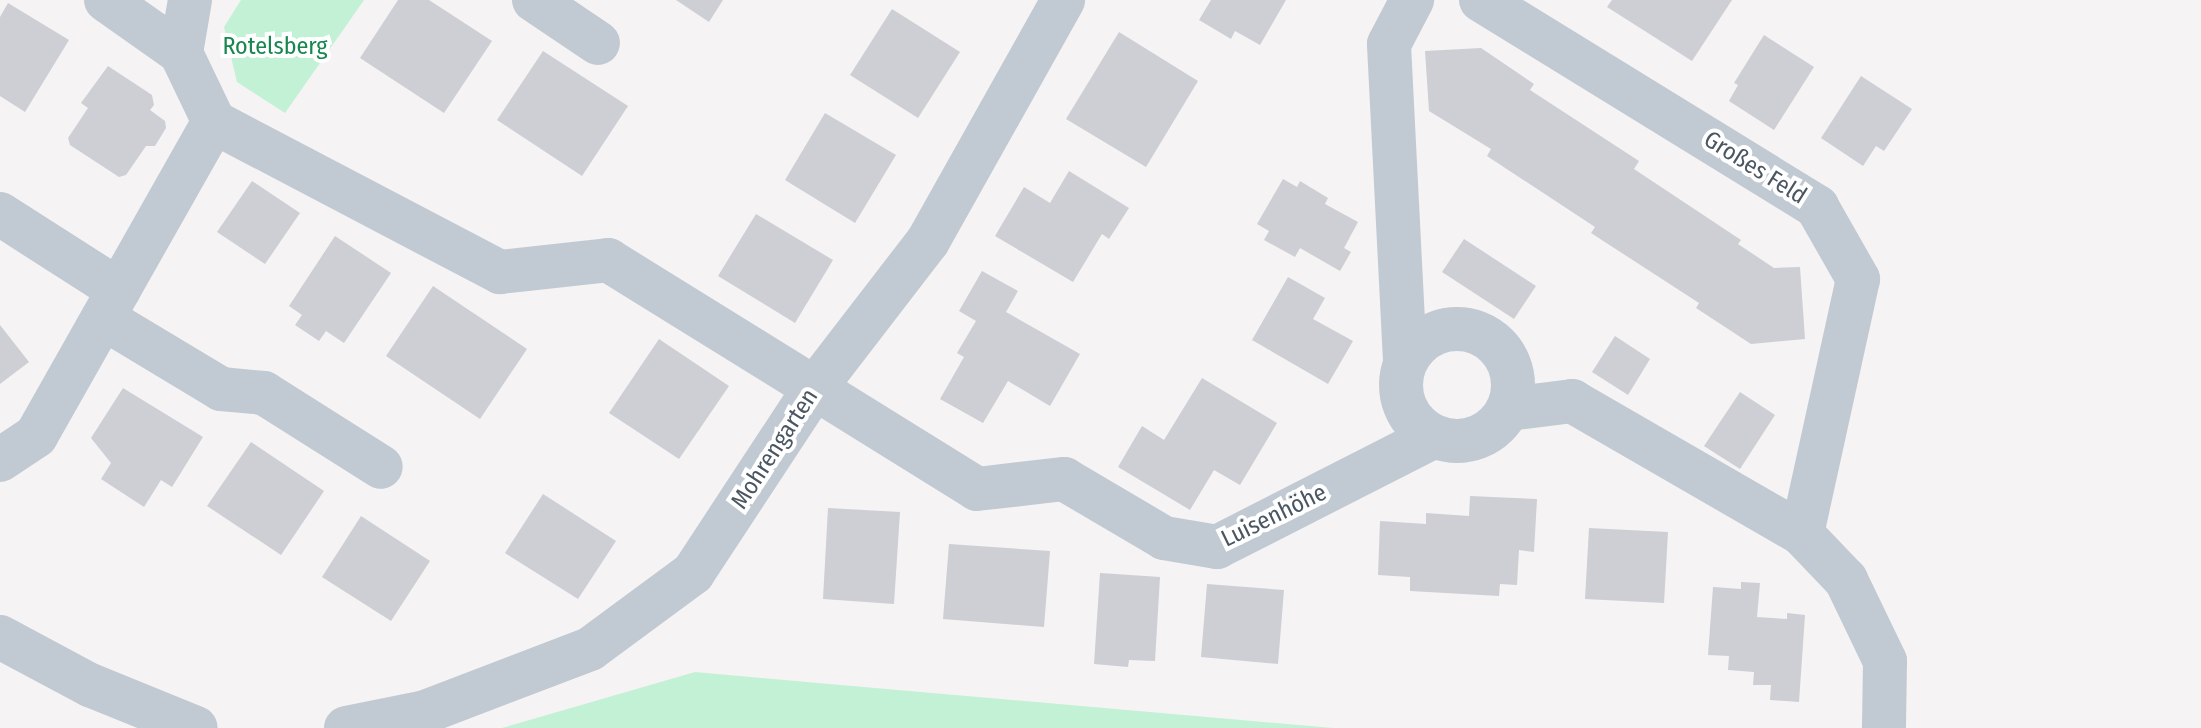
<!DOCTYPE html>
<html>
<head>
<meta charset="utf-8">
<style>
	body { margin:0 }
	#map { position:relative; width:2201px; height:728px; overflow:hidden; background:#f5f3f3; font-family:"Fira Sans Condensed",sans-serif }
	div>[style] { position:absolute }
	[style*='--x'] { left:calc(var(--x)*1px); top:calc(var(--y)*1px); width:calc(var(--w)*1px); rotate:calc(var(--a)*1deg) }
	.green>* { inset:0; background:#c3f1d5 }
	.building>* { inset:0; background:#cdcfd5 }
	.street>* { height:44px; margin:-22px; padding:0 22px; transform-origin:22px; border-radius:22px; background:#c1cad2 }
	.street>.ring { margin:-22px; padding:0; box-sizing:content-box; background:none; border:44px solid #c1cad2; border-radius:50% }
	span { translate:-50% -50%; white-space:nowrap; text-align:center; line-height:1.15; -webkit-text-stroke:8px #fff; paint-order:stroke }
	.park-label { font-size:24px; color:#17864f }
	.street-label { font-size:24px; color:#4a5661 }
</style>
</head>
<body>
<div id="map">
	<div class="green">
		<i style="clip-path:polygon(241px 0,364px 0,285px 113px,237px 82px,224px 27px)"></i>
		<i style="clip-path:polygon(695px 672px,829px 684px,1333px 728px,502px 728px)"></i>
	</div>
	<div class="building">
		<i style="clip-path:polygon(398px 0,429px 0,492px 41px,444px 113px,360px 58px)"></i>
		<i style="clip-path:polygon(676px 0,723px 0,709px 22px)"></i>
		<i style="clip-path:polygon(1211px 0,1286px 0,1260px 45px,1235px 31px,1231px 39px,1199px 20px)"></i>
		<i style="clip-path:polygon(1612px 0,1732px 0,1692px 61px,1607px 7px)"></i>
		<i style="clip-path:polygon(8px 3px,69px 40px,25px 112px,0 96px,0 17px)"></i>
		<i style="clip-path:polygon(892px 9px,960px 52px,918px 118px,850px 75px)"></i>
		<i style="clip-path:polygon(1119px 32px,1198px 81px,1146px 167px,1066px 119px)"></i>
		<i style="clip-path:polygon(1764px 35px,1814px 67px,1774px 130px,1729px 101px,1738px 85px,1734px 83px)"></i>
		<i style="clip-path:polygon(1481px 48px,1534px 84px,1530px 90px,1639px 161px,1634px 169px,1741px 240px,1738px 244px,1774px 268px,1800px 267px,1805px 339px,1751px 344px,1696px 308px,1699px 303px,1591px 233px,1595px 227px,1487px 156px,1491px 149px,1429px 111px,1425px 51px)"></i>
		<i style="clip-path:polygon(543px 51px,628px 106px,582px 176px,497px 120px)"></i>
		<i style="clip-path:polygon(108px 66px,152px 95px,154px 105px,150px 110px,165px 121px,166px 128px,155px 146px,146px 146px,126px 175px,119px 177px,70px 145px,68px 138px,88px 108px,81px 103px)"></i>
		<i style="clip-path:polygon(1861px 76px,1912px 109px,1884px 151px,1876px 146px,1863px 166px,1821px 138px)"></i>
		<i style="clip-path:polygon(825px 113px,896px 155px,855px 223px,785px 180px)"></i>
		<i style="clip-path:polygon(1069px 171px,1129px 208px,1109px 239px,1102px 234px,1073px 282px,995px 236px,1024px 187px,1050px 203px)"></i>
		<i style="clip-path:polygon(1283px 179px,1297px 187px,1300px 181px,1328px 198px,1325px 204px,1358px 222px,1344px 248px,1351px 252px,1340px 271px,1300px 248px,1295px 257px,1264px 240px,1269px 231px,1257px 224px)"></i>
		<i style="clip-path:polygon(252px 181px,300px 213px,265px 264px,217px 232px)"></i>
		<i style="clip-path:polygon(756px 214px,833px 260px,795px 323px,718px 276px)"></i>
		<i style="clip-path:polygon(335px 236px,391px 273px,344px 343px,326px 331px,319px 341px,295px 325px,302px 315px,289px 306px)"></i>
		<i style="clip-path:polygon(1464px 239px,1536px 286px,1514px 319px,1442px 272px)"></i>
		<i style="clip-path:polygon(982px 271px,1018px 291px,1006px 312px,1080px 354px,1050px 406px,1008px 381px,983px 423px,940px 399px,964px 357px,957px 353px,976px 321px,959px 311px)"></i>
		<i style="clip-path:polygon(1288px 277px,1325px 298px,1313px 319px,1353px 341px,1328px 384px,1252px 340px)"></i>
		<i style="clip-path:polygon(433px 286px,527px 349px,480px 419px,386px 356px)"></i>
		<i style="clip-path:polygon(0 325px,29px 362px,0 384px)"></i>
		<i style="clip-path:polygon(1615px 336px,1650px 359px,1628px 395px,1592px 372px)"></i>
		<i style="clip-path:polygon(659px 339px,729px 386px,679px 459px,609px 413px)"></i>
		<i style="clip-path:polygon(1202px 378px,1277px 423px,1240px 485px,1214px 470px,1190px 510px,1118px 467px,1142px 426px,1164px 440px)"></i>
		<i style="clip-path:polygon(123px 388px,203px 437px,172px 487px,161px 480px,144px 507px,101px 479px,111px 463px,91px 438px)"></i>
		<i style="clip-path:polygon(1740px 392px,1775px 415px,1740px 469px,1704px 446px)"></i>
		<i style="clip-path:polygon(251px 442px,324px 491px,281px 555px,207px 506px)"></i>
		<i style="clip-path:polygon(543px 494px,616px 541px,578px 599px,505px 553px)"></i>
		<i style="clip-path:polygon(1470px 496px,1537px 499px,1534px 552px,1519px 550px,1517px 585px,1500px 584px,1499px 596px,1410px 591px,1410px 577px,1378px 575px,1380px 521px,1426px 524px,1426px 513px,1469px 516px)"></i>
		<i style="clip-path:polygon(828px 508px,900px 512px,894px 604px,823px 599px)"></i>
		<i style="clip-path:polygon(361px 516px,430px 561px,391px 621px,322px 577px)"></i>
		<i style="clip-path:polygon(1589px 528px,1668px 532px,1664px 603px,1585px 599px)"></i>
		<i style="clip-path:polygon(949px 544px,1050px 551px,1044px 627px,943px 619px)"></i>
		<i style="clip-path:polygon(1100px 573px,1160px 577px,1155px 661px,1129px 660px,1128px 667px,1094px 664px)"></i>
		<i style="clip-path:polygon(1741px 582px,1760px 583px,1757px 617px,1787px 619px,1787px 613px,1805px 615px,1799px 702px,1770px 700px,1771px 685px,1753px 685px,1754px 672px,1728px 670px,1729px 656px,1708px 655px,1713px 587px,1741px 589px)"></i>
		<i style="clip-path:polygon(1207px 584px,1284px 590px,1278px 664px,1201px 657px)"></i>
	</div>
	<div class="street">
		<i style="--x:106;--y:0;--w:92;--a:35.2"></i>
		<i style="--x:534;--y:0;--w:77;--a:33.9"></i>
		<i style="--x:1481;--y:0;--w:395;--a:31.6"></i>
		<i style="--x:1817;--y:207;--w:83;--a:60.3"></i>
		<i style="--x:1858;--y:279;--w:261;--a:102.4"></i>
		<i style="--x:214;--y:122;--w:323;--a:27.7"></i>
		<i style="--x:500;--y:272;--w:109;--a:-6.3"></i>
		<i style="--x:608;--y:260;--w:434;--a:31.8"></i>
		<i style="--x:977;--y:489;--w:88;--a:-6.6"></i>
		<i style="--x:1064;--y:479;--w:116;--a:30.5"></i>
		<i style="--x:1164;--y:538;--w:54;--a:9.6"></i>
		<i style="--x:1217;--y:547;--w:242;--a:-27"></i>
		<i style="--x:0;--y:214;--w:141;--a:32.6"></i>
		<i style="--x:103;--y:318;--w:138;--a:31"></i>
		<i style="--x:221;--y:389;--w:43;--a:5.3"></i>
		<i style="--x:264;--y:393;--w:138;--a:32.3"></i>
		<i class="ring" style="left:1401px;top:329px;width:68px;height:68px"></i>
		<i style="--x:1405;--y:361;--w:317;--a:-92.9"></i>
		<i style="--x:1389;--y:44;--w:50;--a:-62.4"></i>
		<i style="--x:1509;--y:409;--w:64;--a:-7.2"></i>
		<i style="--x:1572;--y:401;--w:266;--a:30"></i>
		<i style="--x:1802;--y:534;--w:64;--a:46.3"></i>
		<i style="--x:1846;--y:580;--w:90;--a:64.3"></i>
		<i style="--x:1885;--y:661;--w:67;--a:90.9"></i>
		<i style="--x:0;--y:460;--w:43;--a:-33.7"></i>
		<i style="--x:36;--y:436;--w:361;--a:-60.5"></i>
		<i style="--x:214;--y:122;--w:76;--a:-115.6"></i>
		<i style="--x:181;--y:53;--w:54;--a:-80.4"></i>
		<i style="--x:0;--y:637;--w:102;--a:28.1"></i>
		<i style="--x:90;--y:685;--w:114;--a:22.1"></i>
		<i style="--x:346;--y:728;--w:81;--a:-11.4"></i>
		<i style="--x:425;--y:712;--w:177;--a:-20.9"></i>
		<i style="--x:590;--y:649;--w:128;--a:-36.4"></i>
		<i style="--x:693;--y:573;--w:220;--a:-56.7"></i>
		<i style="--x:814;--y:389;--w:187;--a:-52.4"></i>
		<i style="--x:928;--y:241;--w:276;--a:-60.7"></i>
	</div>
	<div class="park-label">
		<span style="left:275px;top:47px">Rotelsberg</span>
	</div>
	<div class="street-label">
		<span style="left:1755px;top:168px;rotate:32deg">Großes Feld</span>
		<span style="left:775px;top:449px;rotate:-57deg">Mohrengarten</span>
		<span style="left:1274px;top:516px;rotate:-26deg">Luisenhöhe</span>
	</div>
</div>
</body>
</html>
